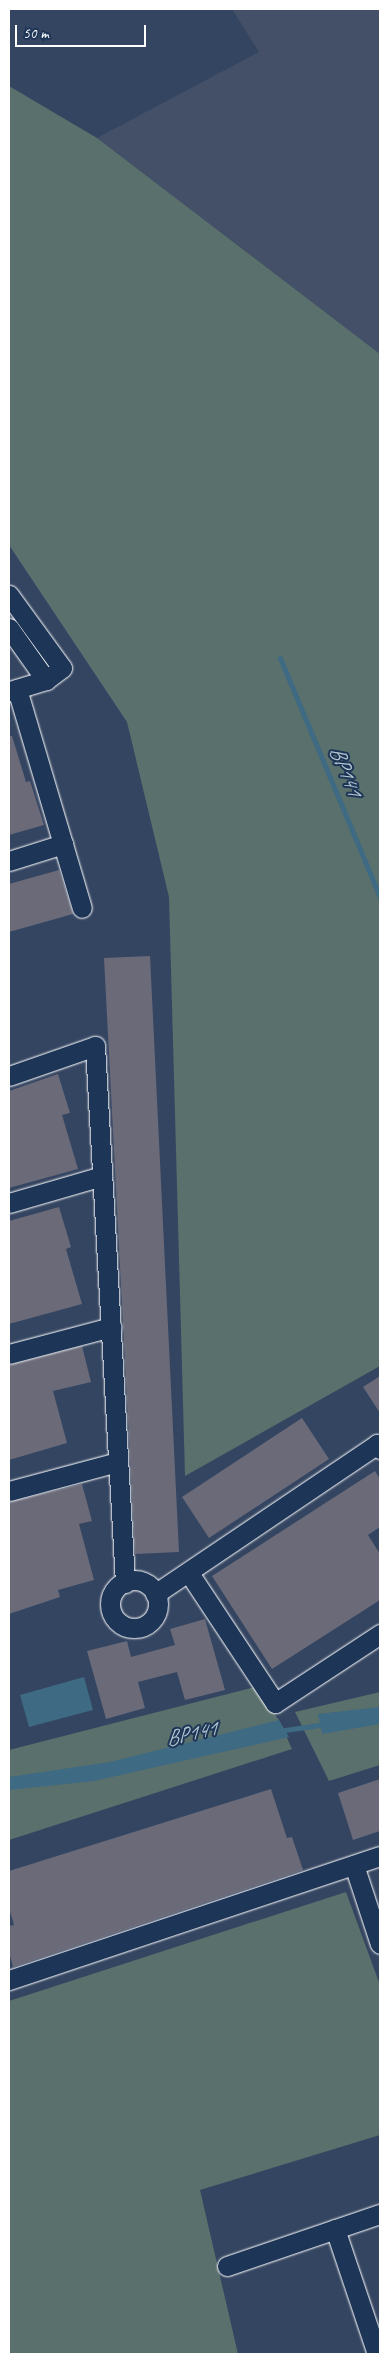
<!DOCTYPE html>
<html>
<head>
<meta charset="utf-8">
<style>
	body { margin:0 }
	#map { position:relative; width:389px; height:2363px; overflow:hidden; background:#344561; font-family:Caveat,sans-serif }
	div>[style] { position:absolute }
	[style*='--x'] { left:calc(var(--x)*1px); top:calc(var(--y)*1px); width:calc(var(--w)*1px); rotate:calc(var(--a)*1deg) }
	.built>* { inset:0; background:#445068 }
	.green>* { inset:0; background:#5a706c }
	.water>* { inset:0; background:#3e6a83 }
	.stream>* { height:5px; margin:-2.5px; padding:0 2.5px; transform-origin:2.5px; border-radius:2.5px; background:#3e6a83 }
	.building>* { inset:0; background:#6a6a79 }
	.roads { filter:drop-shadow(0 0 1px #fff) drop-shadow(0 0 1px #fff) }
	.minor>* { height:19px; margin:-9.5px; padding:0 9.5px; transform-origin:9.5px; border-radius:9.5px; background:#1d3557 }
	.minor>.ring { margin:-9.5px; padding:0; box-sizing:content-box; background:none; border:19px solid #1d3557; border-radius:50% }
	span { translate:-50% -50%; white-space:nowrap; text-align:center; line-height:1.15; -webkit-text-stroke:4px #1d3557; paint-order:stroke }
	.water-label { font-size:22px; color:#b2c3cd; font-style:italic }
	.frame { position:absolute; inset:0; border:10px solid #fff; pointer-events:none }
	.scale { position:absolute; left:15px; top:25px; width:131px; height:22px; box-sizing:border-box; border:2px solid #fff; border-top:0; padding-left:6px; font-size:15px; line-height:18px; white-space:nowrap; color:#fff; -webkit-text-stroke:4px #1d3557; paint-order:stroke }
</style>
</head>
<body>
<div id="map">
	<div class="built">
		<i style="clip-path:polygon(232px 9px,380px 9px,380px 354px,97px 138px,259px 52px)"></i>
	</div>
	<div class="green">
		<i style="clip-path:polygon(9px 86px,97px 138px,380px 354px,380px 1366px,185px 1476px,169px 897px,127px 722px,9px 545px)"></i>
		<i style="clip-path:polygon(255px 1687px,279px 1720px,292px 1749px,9px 1840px,9px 1750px)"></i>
		<i style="clip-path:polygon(380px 1692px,380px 1765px,329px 1781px,295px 1712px)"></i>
		<i style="clip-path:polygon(346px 1892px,380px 1985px,380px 2135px,200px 2190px,238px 2354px,9px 2354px,9px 2001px)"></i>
	</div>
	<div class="water">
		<i style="clip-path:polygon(84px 1677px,93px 1710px,29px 1727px,20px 1695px)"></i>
		<i style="clip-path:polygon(380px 1707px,380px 1724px,322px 1734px,318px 1714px)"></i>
		<i style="clip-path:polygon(279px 1720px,289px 1737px,94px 1781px,9px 1790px,9px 1777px,110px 1762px)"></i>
	</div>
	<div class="stream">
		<i style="--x:280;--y:658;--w:259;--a:67.3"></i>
		<i style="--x:278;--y:1731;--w:49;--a:-8.1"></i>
	</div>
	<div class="building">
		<i style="clip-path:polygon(9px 736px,12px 736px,26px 782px,30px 781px,44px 825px,9px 835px)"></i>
		<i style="clip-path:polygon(59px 870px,73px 914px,9px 932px,9px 884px)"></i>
		<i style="clip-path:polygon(150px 956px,179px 1552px,135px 1554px,104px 958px)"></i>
		<i style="clip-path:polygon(58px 1074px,70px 1113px,62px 1115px,78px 1169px,9px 1188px,9px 1091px)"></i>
		<i style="clip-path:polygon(59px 1207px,71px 1247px,66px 1249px,82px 1304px,9px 1324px,9px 1221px)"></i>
		<i style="clip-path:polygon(82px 1346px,91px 1382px,53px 1391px,67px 1443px,9px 1460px,9px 1365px)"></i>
		<i style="clip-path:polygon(380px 1376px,380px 1413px,363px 1387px)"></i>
		<i style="clip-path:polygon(302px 1418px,329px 1459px,209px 1538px,182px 1497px)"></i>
		<i style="clip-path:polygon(375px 1471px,380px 1479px,380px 1527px,368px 1535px,380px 1554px,380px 1600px,272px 1669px,212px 1576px)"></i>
		<i style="clip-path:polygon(82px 1484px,92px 1521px,79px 1524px,94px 1580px,58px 1590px,60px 1597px,9px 1614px,9px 1502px)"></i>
		<i style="clip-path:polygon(205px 1619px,225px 1690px,185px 1700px,177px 1672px,138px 1682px,145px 1708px,106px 1719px,87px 1651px,127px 1641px,131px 1657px,175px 1645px,170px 1629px)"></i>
		<i style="clip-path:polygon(380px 1779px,380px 1831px,353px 1840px,338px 1793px)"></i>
		<i style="clip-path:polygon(271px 1789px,287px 1838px,292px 1837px,303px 1870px,13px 1967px,9px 1952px,9px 1926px,14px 1925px,9px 1908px,9px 1871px)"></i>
	</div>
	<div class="roads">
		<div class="minor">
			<i style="--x:9;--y:595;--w:90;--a:54"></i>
			<i style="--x:62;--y:668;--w:20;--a:143"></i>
			<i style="--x:46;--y:680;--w:39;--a:163"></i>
			<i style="--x:9;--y:628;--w:64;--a:54.6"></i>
			<i style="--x:17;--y:689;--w:228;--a:73.5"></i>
			<i style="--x:9;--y:861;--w:57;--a:-17.5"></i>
			<i style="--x:9;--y:1076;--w:91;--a:-19.2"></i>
			<i style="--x:95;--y:1046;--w:538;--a:86.8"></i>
			<i style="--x:9;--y:1203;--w:97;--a:-16.2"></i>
			<i style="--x:9;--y:1354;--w:106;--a:-14.8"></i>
			<i style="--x:9;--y:1491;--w:112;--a:-15"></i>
			<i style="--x:189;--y:1573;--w:156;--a:56.5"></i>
			<i style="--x:275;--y:1703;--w:126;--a:-33.3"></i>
			<i class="ring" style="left:110px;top:1580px;width:29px;height:29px"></i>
			<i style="--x:155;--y:1594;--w:268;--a:-34"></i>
			<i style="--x:377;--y:1444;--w:6;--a:59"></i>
			<i style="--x:354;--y:1865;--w:83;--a:71.8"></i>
			<i style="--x:9;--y:1980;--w:391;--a:-18.5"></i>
			<i style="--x:335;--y:2229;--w:132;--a:71.4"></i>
			<i style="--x:227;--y:2266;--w:162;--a:-18.8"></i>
		</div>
	</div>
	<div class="water-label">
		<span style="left:345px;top:771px;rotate:67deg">BP141</span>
		<span style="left:191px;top:1734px;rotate:-13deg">BP141</span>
	</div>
	<div class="frame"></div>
	<div class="scale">50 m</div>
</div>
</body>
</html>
